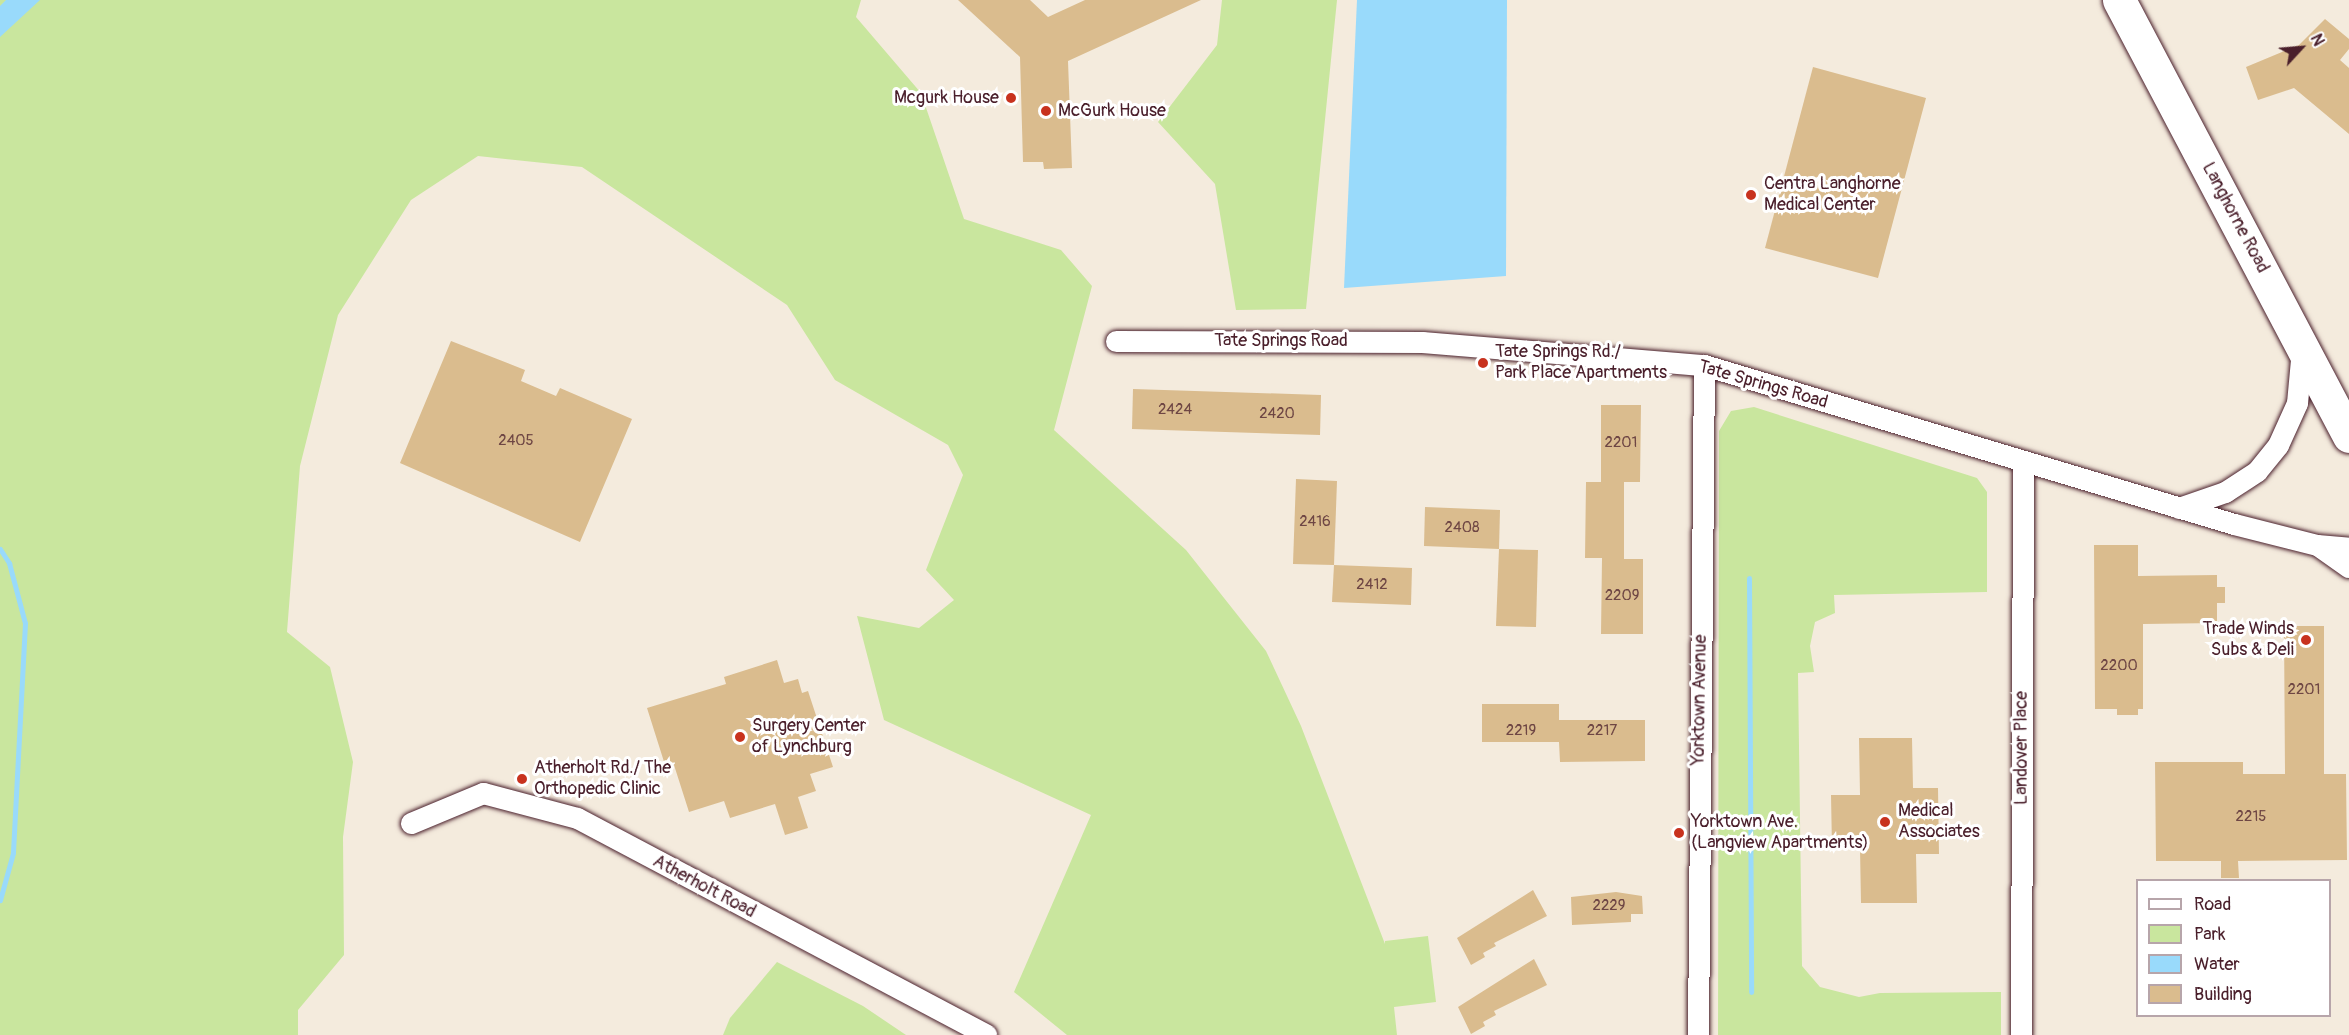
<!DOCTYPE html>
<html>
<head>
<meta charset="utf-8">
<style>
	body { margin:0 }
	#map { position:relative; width:2349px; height:1035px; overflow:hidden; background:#f4ebdd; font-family:Pangolin,sans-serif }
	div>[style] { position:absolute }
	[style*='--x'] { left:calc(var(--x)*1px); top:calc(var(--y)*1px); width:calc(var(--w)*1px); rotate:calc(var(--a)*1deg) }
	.green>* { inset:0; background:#c9e69e }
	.water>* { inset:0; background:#99dafb }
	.stream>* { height:5px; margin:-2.5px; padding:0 2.5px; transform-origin:2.5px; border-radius:2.5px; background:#99dafb }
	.building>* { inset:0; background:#dabc8e }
	.roads { filter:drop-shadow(0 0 2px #4a1f2b) drop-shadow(0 0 2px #4a1f2b) }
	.street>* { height:21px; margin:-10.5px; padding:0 10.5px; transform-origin:10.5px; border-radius:10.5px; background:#fff }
	.primary>* { height:33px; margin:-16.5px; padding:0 16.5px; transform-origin:16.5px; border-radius:16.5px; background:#fff }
	.dots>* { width:16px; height:16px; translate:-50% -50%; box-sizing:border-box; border:3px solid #fff; border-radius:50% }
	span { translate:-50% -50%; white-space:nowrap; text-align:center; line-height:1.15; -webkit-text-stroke:6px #fff; paint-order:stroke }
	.number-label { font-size:15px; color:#6e4644 }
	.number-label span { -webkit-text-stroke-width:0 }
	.poi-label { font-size:18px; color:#4a1f2b }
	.right { translate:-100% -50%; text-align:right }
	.left { translate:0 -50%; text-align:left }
	.street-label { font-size:18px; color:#4a1f2b }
	.legend { position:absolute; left:2136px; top:879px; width:195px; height:138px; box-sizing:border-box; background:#fff; border:2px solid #b7a5aa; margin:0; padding:8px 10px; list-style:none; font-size:18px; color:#4a1f2b }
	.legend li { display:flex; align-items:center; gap:12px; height:30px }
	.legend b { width:30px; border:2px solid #b7a5aa }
	.north { position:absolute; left:2271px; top:18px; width:60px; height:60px; -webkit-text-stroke:4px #fff; paint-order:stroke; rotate:64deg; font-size:16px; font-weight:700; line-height:24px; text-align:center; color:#4a1f2b }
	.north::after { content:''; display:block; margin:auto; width:21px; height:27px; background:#4a1f2b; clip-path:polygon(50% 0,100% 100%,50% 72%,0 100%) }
</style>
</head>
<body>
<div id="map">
	<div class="green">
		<i style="clip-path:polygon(0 0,861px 0,856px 17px,921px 93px,964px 219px,1061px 250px,1092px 286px,1054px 430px,1186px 550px,1266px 651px,1301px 726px,1385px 944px,1385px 941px,1428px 936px,1436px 1002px,1394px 1007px,1397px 1035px,1067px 1035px,1014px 992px,1091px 815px,884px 720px,857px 616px,919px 628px,954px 600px,926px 570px,963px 475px,948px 445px,835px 380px,787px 305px,582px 167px,478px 156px,411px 200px,338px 315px,300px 466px,287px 632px,330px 667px,353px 762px,343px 837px,344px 955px,298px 1010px,298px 1035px,0 1035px)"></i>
		<i style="clip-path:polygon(1222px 0,1337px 0,1306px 309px,1236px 310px,1215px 184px,1158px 122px,1217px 45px)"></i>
		<i style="clip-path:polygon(1754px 407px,1977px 478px,1987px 492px,1987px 592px,1834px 595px,1835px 613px,1815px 622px,1810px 646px,1814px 672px,1798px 673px,1802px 966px,1820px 987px,1859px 997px,1880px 993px,2001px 992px,2001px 1035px,1718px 1035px,1719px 431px,1731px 411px)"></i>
		<i style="clip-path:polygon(777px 962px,863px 1006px,906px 1035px,723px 1035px,730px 1018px)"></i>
	</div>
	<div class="water">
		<i style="clip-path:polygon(6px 0,40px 0,0 37px,0 6px)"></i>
		<i style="clip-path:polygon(1357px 0,1507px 0,1506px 276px,1344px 288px)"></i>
	</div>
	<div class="stream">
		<i style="--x:0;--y:549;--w:17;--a:57"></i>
		<i style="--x:9;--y:563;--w:62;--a:75.1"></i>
		<i style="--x:25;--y:623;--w:230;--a:93"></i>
		<i style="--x:13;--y:853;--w:49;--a:105.5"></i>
		<i style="--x:1749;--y:578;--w:414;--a:89.7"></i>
	</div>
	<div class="building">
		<i style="clip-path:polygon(958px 0,1030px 0,1048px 17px,1085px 0,1201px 0,1068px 61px,1072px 168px,1044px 169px,1043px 162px,1023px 162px,1020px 57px)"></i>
		<i style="clip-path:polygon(2325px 19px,2349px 39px,2349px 49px,2340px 60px,2349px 68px,2349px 134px,2294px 88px,2258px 100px,2246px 67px,2299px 45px)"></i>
		<i style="clip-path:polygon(1813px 67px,1926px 98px,1878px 278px,1765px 248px)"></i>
		<i style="clip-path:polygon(451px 341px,525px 370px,521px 381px,556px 396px,560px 388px,632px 419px,580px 542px,400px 463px)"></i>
		<i style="clip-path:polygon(1133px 389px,1321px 395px,1320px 435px,1132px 429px)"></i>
		<i style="clip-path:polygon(1601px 405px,1641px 405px,1640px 482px,1624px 482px,1624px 559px,1643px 559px,1643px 634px,1601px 634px,1602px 558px,1585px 558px,1586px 482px,1601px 482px)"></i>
		<i style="clip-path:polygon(1296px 479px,1337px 481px,1334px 565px,1293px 564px)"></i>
		<i style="clip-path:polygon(1425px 507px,1500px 510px,1499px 549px,1424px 546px)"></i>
		<i style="clip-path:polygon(2094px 545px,2138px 545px,2138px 576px,2217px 575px,2217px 587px,2225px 587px,2225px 603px,2217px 603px,2217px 623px,2143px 624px,2143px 709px,2138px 709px,2138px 715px,2117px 715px,2117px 709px,2095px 709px)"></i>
		<i style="clip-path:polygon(1499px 549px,1538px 550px,1536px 627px,1496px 626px)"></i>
		<i style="clip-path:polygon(1334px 565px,1412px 568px,1411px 605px,1332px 602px)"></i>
		<i style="clip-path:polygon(2284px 626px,2324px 626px,2324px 774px,2346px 774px,2347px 860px,2238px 861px,2239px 878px,2221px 878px,2221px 861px,2156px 861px,2155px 762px,2243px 762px,2243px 774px,2285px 774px)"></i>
		<i style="clip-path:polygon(777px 660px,784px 683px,798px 679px,802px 693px,808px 691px,833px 767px,810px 774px,816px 791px,798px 797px,808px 828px,785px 835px,775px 804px,730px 818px,724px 801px,689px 812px,674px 765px,666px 768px,647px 708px,726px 684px,724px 677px)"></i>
		<i style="clip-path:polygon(1482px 704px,1559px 704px,1559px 720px,1645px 720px,1645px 761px,1560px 762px,1559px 742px,1482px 742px)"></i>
		<i style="clip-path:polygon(1859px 738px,1912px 738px,1913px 788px,1938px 788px,1939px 854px,1916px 854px,1917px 903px,1861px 903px,1860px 848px,1832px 848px,1831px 795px,1860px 795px)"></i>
		<i style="clip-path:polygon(1533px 890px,1547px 916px,1494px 943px,1496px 946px,1483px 953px,1485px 957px,1471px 965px,1457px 938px)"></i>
		<i style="clip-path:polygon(1616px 892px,1642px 896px,1643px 914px,1631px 914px,1631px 922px,1572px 925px,1571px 897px)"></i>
		<i style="clip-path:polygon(1534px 959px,1547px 985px,1494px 1011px,1496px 1015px,1483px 1022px,1485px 1026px,1471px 1034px,1458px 1007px)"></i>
	</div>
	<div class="roads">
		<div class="street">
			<i style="--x:1116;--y:341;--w:306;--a:0.2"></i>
			<i style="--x:1422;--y:342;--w:283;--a:4.7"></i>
			<i style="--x:1704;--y:365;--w:553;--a:16.7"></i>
			<i style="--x:2234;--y:524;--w:86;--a:14.2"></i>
			<i style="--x:2317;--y:545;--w:32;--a:5"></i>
			<i style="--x:2179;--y:508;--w:49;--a:-19.2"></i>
			<i style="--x:2225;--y:492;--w:38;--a:-33"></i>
			<i style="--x:2257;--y:471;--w:33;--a:-51"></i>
			<i style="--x:2278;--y:445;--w:46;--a:-65.7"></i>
			<i style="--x:2297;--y:403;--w:54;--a:-84.7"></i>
			<i style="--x:2320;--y:547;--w:35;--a:35"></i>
			<i style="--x:411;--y:823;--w:78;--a:-22.6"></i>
			<i style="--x:483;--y:793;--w:97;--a:14.9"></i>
			<i style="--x:577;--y:818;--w:463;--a:27.9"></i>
			<i style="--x:1698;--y:1035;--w:670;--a:-89.49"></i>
			<i style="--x:2021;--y:1035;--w:573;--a:-89.8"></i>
		</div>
		<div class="primary">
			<i style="--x:2119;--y:0;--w:493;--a:62.2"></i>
		</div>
	</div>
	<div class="dots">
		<i style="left:1011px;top:98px;background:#c8321e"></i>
		<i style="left:1046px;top:111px;background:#c8321e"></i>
		<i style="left:1751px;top:195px;background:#c8321e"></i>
		<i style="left:1483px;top:363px;background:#c8321e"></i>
		<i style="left:2306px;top:640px;background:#c8321e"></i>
		<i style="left:740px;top:737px;background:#c8321e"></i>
		<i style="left:522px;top:779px;background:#c8321e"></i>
		<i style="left:1885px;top:822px;background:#c8321e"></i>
		<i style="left:1679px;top:833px;background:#c8321e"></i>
	</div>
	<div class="number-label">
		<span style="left:1175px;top:410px">2424</span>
		<span style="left:1277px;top:414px">2420</span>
		<span style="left:516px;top:441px">2405</span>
		<span style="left:1621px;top:443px">2201</span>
		<span style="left:1315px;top:522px">2416</span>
		<span style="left:1462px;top:528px">2408</span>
		<span style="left:1372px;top:585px">2412</span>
		<span style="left:1622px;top:596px">2209</span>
		<span style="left:2119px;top:666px">2200</span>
		<span style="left:2304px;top:690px">2201</span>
		<span style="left:1521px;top:731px">2219</span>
		<span style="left:1602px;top:731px">2217</span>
		<span style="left:2251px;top:817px">2215</span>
		<span style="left:1609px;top:906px">2229</span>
	</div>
	<div class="poi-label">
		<span class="right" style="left:999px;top:98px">Mcgurk House</span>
		<span class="left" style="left:1058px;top:111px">McGurk House</span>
		<span class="left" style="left:1764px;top:195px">Centra Langhorne<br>Medical Center</span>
		<span class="left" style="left:1495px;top:363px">Tate Springs Rd./<br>Park Place Apartments</span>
		<span class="right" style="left:2294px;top:640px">Trade Winds<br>Subs &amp; Deli</span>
		<span class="left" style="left:752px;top:737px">Surgery Center<br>of Lynchburg</span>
		<span class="left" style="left:534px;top:779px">Atherholt Rd./ The<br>Orthopedic Clinic</span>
		<span class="left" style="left:1898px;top:822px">Medical<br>Associates</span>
		<span class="left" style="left:1691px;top:833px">Yorktown Ave.<br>(Langview Apartments)</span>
	</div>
	<div class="street-label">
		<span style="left:2235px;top:218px;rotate:62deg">Langhorne Road</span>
		<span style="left:1281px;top:341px">Tate Springs Road</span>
		<span style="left:1763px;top:385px;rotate:16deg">Tate Springs Road</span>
		<span style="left:1700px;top:700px;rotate:-89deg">Yorktown Avenue</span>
		<span style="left:2022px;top:748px;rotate:-90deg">Landover Place</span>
		<span style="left:704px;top:887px;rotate:28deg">Atherholt Road</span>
	</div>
	<ul class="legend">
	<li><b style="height:8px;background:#fff"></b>Road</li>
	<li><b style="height:16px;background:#c9e69e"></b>Park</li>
	<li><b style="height:16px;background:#99dafb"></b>Water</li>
	<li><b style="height:16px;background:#dabc8e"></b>Building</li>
	</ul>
	<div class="north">N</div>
</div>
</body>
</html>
